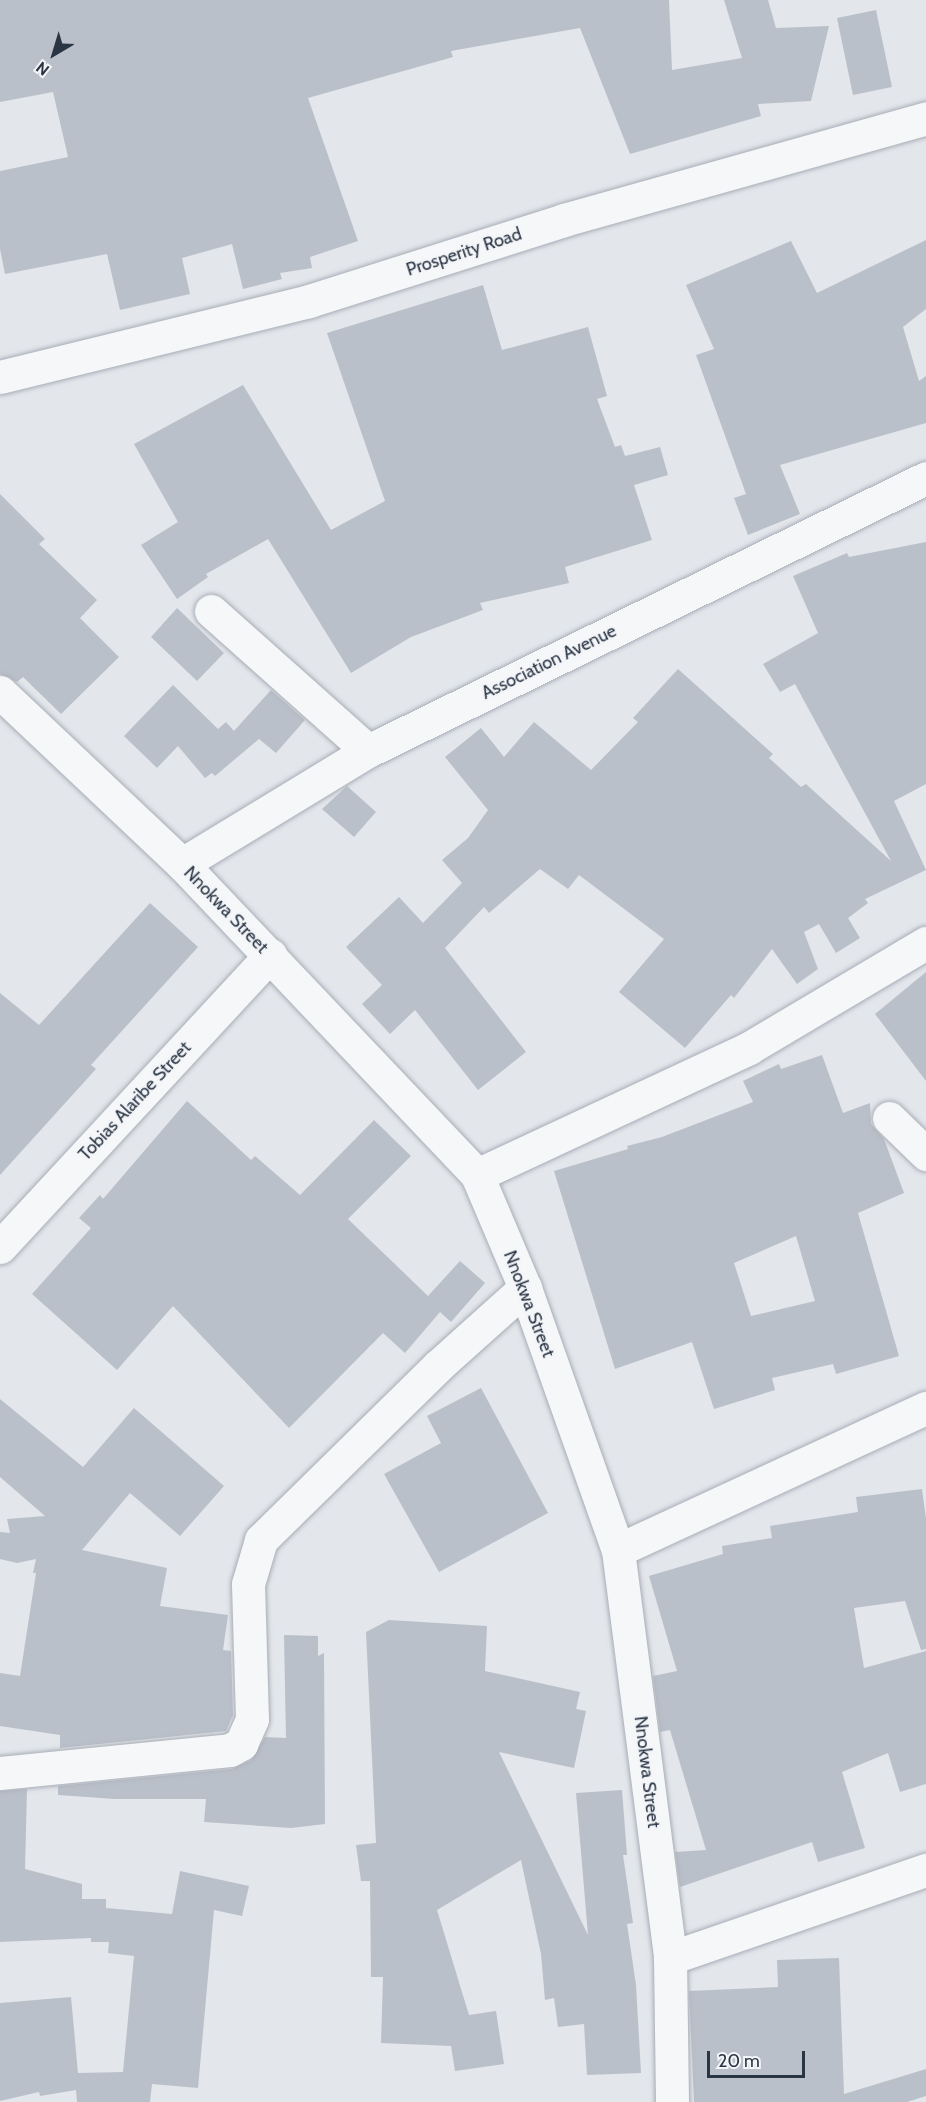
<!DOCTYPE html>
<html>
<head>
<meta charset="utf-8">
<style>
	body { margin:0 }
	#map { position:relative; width:926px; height:2102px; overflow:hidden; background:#e3e6eb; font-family:Cabin,sans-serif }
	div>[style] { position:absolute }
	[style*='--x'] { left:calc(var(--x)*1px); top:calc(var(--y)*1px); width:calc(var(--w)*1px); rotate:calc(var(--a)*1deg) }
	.building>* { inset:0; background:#bac0c9 }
	.roads { filter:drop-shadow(0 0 2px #a8adb6) drop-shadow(0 0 2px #a8adb6) }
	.minor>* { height:33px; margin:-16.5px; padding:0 16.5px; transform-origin:16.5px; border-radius:16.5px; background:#f6f7f9 }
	span { translate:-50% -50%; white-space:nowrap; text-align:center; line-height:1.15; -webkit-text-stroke:4.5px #f3f5f8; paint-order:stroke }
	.street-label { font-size:18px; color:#2a3544 }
	.north { position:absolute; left:24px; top:24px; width:60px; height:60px; -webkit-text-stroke:4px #f3f5f8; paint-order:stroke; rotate:218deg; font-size:16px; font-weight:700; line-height:24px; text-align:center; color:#2a3544 }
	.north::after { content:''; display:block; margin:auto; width:21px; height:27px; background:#2a3544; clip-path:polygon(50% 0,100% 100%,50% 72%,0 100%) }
	.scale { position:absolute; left:707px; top:2051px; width:98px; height:27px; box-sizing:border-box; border:3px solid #2a3544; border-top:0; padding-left:8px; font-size:18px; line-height:21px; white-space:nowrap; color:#2a3544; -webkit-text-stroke:4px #f3f5f8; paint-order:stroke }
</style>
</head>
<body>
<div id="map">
	<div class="building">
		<i style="clip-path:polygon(0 0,669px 0,672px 70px,742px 58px,724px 0,768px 0,776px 28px,829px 26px,811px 101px,758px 104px,761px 116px,630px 154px,580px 28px,451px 51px,453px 57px,308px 98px,358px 241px,310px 257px,312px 268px,280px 273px,282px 279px,243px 289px,232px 244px,182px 258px,190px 294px,120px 310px,107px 254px,5px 274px,0 249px,0 171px,68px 157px,53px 92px,0 102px)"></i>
		<i style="clip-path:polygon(876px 10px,892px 87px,853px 95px,837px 18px)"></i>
		<i style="clip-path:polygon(926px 240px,926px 309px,903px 327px,919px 381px,926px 376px,926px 423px,780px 465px,800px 514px,748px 535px,734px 498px,746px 494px,696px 355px,714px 349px,686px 285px,791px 241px,817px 293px)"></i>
		<i style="clip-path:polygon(483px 285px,502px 350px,588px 327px,607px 396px,597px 399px,615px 447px,621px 445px,625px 456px,660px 447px,668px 475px,634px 485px,652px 540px,565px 567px,569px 583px,480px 603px,483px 610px,411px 637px,351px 673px,268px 539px,206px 574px,208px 577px,177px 599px,141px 545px,178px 522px,134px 444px,243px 385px,331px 530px,385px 501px,327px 333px)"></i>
		<i style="clip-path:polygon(0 494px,45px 539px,39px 544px,97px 600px,80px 618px,119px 657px,61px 714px,23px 677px,17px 682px,0 674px)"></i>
		<i style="clip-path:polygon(926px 542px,926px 784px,894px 801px,926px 870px,865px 899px,868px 903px,848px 918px,860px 938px,836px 953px,819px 924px,804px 932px,818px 969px,797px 984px,772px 949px,734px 998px,731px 995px,685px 1048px,619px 992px,664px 939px,579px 875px,568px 889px,540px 869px,489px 913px,484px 907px,445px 948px,526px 1052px,478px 1090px,415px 1010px,390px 1034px,362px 1004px,382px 985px,346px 947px,399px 897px,423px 923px,462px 883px,442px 860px,468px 838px,488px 810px,445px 757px,481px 728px,504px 757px,534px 722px,591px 770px,638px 722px,633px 718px,678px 669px,773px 754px,769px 758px,801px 787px,806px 784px,891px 861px,795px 684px,780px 692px,763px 664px,818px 633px,793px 576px,847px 553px,849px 557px)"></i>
		<i style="clip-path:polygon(177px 608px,224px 653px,197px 681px,151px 637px)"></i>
		<i style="clip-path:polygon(173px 685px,218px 729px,226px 722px,234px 731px,271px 690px,305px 720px,276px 753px,259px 739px,215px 776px,212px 773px,205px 778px,178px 746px,157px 768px,124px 736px)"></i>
		<i style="clip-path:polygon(347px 786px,376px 812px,354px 837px,322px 809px)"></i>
		<i style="clip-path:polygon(150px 903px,198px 947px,91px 1065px,96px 1069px,0 1175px,0 993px,39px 1025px)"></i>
		<i style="clip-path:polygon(926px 972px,926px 1081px,875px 1014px)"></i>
		<i style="clip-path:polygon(evenodd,822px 1055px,843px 1113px,870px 1103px,871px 1124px,884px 1139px,904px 1193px,858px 1213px,899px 1356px,836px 1374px,833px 1364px,772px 1378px,775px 1390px,714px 1409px,692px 1342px,615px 1369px,554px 1171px,628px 1149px,627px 1146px,662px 1137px,753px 1102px,743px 1081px,779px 1064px,781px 1069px,822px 1055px,796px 1236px,815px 1301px,751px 1316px,734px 1263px,796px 1236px)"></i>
		<i style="clip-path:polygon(187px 1101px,251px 1160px,255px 1156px,300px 1195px,374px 1120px,411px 1156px,348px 1219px,428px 1296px,460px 1261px,485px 1283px,451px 1322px,440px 1312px,405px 1353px,383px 1333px,289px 1428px,173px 1306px,117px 1370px,32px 1294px,91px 1228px,79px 1218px,100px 1195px,103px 1199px)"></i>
		<i style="clip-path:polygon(481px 1388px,548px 1513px,439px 1572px,384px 1474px,441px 1443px,427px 1416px)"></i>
		<i style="clip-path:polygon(0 1399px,83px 1467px,134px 1408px,224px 1486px,180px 1536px,130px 1493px,82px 1550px,167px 1568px,160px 1606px,228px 1615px,223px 1650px,231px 1651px,233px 1715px,226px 1731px,60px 1748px,60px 1735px,0 1726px,0 1673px,20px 1676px,36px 1573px,33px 1573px,36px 1559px,17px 1563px,0 1559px,0 1532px,10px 1533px,7px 1519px,45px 1516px,0 1477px)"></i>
		<i style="clip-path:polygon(922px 1489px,926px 1519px,926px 1649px,921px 1650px,905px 1601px,854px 1608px,864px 1668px,926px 1651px,926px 1784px,900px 1792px,888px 1753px,842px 1772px,865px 1848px,818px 1862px,812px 1842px,680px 1887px,675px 1852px,706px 1850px,670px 1730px,660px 1732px,653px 1676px,677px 1671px,649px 1576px,723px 1554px,722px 1546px,772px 1538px,770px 1526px,858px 1512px,856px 1497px)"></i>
		<i style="clip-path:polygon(389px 1620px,487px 1626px,485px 1671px,580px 1692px,576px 1709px,586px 1711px,574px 1768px,499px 1752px,588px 1935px,576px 1793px,622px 1790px,627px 1855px,623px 1855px,633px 1923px,627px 1924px,636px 1985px,641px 2073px,587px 2075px,584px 2024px,558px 2027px,554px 1998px,545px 2000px,541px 1954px,521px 1860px,437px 1910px,469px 2015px,496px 2011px,504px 2064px,455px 2071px,451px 2046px,381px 2043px,383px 1977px,371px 1977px,370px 1881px,361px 1881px,356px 1845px,376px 1843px,366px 1632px)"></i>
		<i style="clip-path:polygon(284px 1635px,318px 1636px,318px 1656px,324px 1653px,325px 1824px,291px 1828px,204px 1822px,206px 1799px,115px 1799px,58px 1795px,58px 1786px,232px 1769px,251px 1760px,265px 1737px,286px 1738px)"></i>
		<i style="clip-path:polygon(27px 1789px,25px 1869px,82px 1884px,82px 1899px,106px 1899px,106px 1908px,172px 1914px,180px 1871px,249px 1886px,242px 1916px,214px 1910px,198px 2088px,152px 2084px,150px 2102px,77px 2102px,76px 2090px,40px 2096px,39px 2092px,0 2101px,0 2003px,71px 1997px,78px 2073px,123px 2072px,134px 1956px,108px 1953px,109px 1942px,91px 1942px,91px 1938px,0 1942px,0 1791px)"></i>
		<i style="clip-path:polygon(839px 1958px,844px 2094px,926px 2069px,926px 2096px,907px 2102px,694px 2102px,689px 1991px,778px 1987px,777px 1960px)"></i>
	</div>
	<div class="roads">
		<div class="minor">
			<i style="--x:0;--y:377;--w:318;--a:-13.8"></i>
			<i style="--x:309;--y:301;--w:268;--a:-17.6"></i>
			<i style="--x:564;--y:220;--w:376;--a:-15.7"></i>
			<i style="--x:211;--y:611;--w:210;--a:41.7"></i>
			<i style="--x:0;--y:692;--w:250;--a:43.4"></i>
			<i style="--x:182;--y:864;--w:429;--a:46.5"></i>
			<i style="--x:477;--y:1175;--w:123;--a:67"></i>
			<i style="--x:525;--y:1288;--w:278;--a:70.5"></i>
			<i style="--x:618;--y:1550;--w:411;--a:82.7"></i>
			<i style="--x:670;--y:1958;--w:144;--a:89.2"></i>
			<i style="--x:182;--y:864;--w:218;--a:-31.3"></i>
			<i style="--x:368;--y:751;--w:621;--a:-26.07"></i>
			<i style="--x:889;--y:1118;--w:52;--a:44.2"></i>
			<i style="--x:477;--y:1175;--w:300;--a:-25"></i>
			<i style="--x:749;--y:1048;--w:206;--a:-30.7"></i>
			<i style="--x:0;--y:1247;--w:398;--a:-47.2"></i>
			<i style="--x:618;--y:1550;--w:339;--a:-24.8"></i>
			<i style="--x:0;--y:1773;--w:231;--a:-5.7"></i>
			<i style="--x:230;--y:1750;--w:13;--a:-29"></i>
			<i style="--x:241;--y:1744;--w:27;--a:-66"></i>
			<i style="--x:252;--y:1719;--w:135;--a:-91.7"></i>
			<i style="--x:248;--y:1584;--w:46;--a:-73.5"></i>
			<i style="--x:261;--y:1540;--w:248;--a:-44.5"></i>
			<i style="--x:438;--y:1366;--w:117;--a:-41.9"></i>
			<i style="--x:670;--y:1958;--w:271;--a:-19"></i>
		</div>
	</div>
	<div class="street-label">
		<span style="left:464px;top:252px;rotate:-18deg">Prosperity Road</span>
		<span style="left:549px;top:662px;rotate:-26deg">Association Avenue</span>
		<span style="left:226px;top:910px;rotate:46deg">Nnokwa Street</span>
		<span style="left:135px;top:1101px;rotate:-47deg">Tobias Alaribe Street</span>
		<span style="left:529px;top:1304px;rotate:69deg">Nnokwa Street</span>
		<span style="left:647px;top:1772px;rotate:83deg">Nnokwa Street</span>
	</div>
	<div class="north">N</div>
	<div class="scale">20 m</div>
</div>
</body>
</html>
